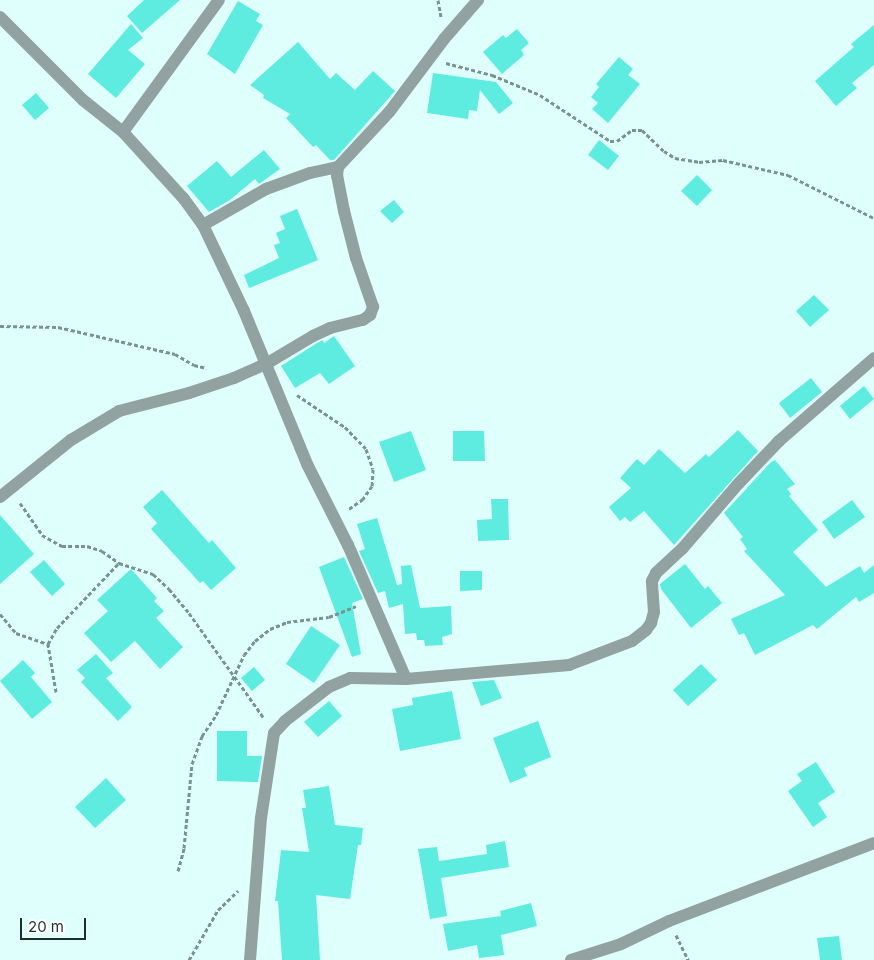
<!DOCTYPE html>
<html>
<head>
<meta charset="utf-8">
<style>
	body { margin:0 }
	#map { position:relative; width:874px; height:960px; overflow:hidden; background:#defffb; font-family:Inter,sans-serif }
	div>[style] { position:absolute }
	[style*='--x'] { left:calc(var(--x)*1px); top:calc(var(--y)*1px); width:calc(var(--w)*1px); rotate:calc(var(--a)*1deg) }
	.building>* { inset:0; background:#5fece0 }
	.path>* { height:3px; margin-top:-1.5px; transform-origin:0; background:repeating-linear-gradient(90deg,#7b9390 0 4px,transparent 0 6.5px) }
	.street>* { height:12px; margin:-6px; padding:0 6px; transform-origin:6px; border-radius:6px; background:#91a2a0 }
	span { translate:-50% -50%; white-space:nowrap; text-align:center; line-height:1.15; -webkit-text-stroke:4px #fff; paint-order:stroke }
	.scale { position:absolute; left:20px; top:918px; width:66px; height:22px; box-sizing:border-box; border:2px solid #1f2f2d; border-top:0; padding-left:6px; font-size:15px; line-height:18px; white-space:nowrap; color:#1f2f2d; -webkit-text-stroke:4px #fff; paint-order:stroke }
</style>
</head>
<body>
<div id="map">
	<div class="building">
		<i style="clip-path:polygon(144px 0,180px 0,142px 33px,127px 16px)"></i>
		<i style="clip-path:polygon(238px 1px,260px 14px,256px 21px,263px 25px,235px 74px,207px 54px)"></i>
		<i style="clip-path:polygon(131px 24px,143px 38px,128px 50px,145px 64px,116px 98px,88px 74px)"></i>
		<i style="clip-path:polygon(874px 25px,874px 65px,852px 83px,857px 88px,836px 106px,815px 81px,854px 47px,851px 44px)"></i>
		<i style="clip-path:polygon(517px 29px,529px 43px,521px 50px,524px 55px,502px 74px,483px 52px,503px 35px,506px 38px)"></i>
		<i style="clip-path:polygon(298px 42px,330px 79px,336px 73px,355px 90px,373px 71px,395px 91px,334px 160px,330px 160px,316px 145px,313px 147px,286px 118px,290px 114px,263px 98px,264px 95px,250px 85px)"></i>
		<i style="clip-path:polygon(619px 57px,633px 69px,628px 75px,640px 84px,608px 123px,592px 109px,598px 103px,591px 97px,599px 87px,596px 84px)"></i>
		<i style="clip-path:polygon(433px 73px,496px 82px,513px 103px,499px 114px,480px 90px,477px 111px,469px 110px,468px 119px,427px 113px)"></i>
		<i style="clip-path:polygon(36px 93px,49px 108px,35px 120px,22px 105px)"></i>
		<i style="clip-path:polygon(599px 140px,619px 156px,608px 170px,588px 155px)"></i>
		<i style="clip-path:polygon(264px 150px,280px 169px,259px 184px,255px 179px,230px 200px,209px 212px,187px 186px,217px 161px,231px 177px)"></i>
		<i style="clip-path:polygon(697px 175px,712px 190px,697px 206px,681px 191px)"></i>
		<i style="clip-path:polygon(394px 200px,404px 212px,392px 223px,380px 211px)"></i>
		<i style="clip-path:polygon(297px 209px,318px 260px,249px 288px,244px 275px,279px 258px,274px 245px,280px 243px,276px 233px,285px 229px,280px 216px)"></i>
		<i style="clip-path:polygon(814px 295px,829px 310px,810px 327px,796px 311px)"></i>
		<i style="clip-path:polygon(334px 336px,355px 366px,329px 384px,320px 373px,295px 388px,281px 366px,317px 343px,323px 340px,324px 343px)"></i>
		<i style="clip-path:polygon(811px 378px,822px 392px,790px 418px,779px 403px)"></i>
		<i style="clip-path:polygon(864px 386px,874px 399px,850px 419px,840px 406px)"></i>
		<i style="clip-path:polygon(738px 430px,758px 451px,674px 545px,644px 511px,630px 522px,625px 517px,620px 521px,609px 507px,631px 488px,620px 478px,637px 459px,644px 465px,659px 449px,685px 473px,706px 454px,709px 457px)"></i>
		<i style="clip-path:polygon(411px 431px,426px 470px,394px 482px,379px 442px)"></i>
		<i style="clip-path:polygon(453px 431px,484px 431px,485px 461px,453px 461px)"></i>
		<i style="clip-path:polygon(775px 460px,795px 484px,787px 489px,791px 494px,789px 496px,818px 530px,793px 552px,826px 587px,860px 566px,864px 573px,874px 565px,874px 593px,859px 602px,856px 597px,817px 629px,813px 625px,755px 655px,744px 633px,739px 635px,731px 619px,785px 595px,744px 551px,747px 549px,740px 539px,743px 537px,724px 513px,770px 463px)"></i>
		<i style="clip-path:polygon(162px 490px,209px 543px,212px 540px,236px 568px,211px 590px,203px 581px,200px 583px,151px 529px,157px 523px,143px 507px)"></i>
		<i style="clip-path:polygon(491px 499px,508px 499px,509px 540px,478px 541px,477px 520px,492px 519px)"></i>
		<i style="clip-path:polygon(852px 500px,865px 517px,834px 539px,822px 522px)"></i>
		<i style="clip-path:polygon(0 515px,34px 554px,0 584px)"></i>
		<i style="clip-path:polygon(377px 518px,397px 585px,402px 584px,401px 566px,411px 565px,420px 608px,451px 606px,452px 634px,442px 637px,443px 645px,425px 646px,424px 640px,417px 640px,416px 633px,405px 634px,403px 604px,389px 608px,385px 591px,378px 593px,359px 551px,365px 549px,357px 524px)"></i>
		<i style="clip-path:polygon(344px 557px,363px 599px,352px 603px,361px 654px,352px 657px,319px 567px)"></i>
		<i style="clip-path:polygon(44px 560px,65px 584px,52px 596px,30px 572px)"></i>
		<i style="clip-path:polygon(685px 564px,705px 589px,708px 586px,722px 603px,691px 628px,661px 589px,660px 584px)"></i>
		<i style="clip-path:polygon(131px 569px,157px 598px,154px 601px,164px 611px,156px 618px,183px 647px,160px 669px,135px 641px,111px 662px,84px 633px,108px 611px,97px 600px)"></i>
		<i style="clip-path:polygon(460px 571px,482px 571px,482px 590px,460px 591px)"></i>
		<i style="clip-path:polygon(311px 626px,340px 645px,314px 683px,286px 664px)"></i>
		<i style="clip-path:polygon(96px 654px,113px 673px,106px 678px,132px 707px,118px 721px,81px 682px,85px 678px,77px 670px)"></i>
		<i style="clip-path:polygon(23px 660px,35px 673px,31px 677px,52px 702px,32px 719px,0 681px)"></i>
		<i style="clip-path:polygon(701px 664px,717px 680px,688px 706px,673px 690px)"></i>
		<i style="clip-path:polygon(254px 667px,265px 680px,252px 691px,241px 678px)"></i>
		<i style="clip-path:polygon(494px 680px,502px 698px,481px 706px,472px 682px)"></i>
		<i style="clip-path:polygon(452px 691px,461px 739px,400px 751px,392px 709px,413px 705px,412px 698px)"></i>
		<i style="clip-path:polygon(329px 701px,342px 716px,318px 737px,304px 722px)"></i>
		<i style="clip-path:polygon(538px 721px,551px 757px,524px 768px,527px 776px,510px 783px,493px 738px)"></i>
		<i style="clip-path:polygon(217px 731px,247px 731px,247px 756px,262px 756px,258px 782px,217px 781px)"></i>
		<i style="clip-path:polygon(816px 762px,835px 792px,818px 803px,827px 817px,813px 827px,788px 791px,802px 781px,797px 774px)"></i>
		<i style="clip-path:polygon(106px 778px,126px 800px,95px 828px,75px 807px)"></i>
		<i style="clip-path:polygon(329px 786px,335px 825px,363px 828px,361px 845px,358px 845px,350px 899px,316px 895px,320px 960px,282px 960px,278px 901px,275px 901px,281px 850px,309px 852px,302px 808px,306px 808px,303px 790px)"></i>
		<i style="clip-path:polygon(505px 841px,509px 867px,441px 878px,447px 916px,430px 919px,418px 849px,437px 847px,439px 861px,487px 854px,486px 845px)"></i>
		<i style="clip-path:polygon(531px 903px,537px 926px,501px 935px,504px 955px,479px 958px,477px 945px,448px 951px,443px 924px,501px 916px,500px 911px)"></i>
		<i style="clip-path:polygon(839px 936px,842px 960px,820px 960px,817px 938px)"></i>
	</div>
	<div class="path">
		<i style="--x:438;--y:0;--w:17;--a:80"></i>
		<i style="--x:446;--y:63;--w:48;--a:14.6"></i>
		<i style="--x:492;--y:75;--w:52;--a:22.6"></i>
		<i style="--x:540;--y:95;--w:84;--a:33.3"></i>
		<i style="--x:610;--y:141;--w:7;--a:0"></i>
		<i style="--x:617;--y:141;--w:19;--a:-36"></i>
		<i style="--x:632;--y:130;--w:10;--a:0"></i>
		<i style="--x:642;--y:130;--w:30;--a:44"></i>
		<i style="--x:664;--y:151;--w:13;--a:32"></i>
		<i style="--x:675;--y:158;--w:24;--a:9"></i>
		<i style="--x:699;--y:162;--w:24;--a:-5"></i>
		<i style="--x:723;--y:160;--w:67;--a:13"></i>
		<i style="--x:788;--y:175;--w:96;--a:26.6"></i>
		<i style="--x:0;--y:326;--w:58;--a:1"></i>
		<i style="--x:58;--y:327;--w:120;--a:13"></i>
		<i style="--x:175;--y:354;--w:22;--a:30"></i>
		<i style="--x:194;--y:365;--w:13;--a:13"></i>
		<i style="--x:297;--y:395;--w:58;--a:33.7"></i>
		<i style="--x:345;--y:427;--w:30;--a:46"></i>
		<i style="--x:366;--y:449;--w:21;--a:71"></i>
		<i style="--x:373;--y:469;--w:17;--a:93"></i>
		<i style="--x:372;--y:486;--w:16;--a:125"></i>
		<i style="--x:363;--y:499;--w:19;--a:145"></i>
		<i style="--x:20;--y:503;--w:39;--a:55"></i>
		<i style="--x:42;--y:535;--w:23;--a:29"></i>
		<i style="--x:62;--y:546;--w:25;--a:0"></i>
		<i style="--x:87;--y:546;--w:16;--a:18"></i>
		<i style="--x:102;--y:551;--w:21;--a:35"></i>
		<i style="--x:119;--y:563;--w:36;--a:18"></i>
		<i style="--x:153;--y:574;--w:22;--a:43"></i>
		<i style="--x:169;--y:589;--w:31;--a:50"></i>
		<i style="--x:189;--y:613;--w:129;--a:54.5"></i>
		<i style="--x:0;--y:614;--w:25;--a:50"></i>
		<i style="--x:16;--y:633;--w:34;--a:19"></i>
		<i style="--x:56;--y:692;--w:49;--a:-99.5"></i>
		<i style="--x:48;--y:644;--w:18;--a:-61"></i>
		<i style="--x:57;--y:628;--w:90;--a:-46.4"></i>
		<i style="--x:178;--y:871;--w:24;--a:-75"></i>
		<i style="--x:184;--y:848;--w:84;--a:-84.6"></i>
		<i style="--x:192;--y:764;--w:30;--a:-70"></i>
		<i style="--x:202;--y:736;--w:25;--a:-56"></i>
		<i style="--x:216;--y:715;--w:66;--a:-65"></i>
		<i style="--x:244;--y:655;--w:18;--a:-52"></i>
		<i style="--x:255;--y:641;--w:19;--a:-39"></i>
		<i style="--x:270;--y:629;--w:18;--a:-22"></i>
		<i style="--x:287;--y:622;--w:42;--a:-6.8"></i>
		<i style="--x:329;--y:617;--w:29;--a:-22"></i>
		<i style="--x:676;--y:935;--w:28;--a:64"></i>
		<i style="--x:189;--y:960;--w:58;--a:-59.9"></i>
		<i style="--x:218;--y:910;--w:28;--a:-44"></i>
	</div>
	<div class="street">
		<i style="--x:0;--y:17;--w:117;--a:45"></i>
		<i style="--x:83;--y:100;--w:51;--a:38.7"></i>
		<i style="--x:123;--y:132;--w:91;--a:47.7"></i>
		<i style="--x:184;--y:199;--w:32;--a:54"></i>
		<i style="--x:203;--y:225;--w:95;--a:64.5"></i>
		<i style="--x:244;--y:311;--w:165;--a:67.6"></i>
		<i style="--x:307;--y:464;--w:91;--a:63.2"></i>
		<i style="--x:348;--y:545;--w:146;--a:66.6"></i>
		<i style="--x:123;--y:132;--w:163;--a:-54"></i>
		<i style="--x:203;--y:225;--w:73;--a:-29.7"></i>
		<i style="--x:266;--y:189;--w:47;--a:-20"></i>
		<i style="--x:310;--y:173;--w:29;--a:-12"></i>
		<i style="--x:0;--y:497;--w:91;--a:-38.8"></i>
		<i style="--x:71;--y:440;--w:56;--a:-31.1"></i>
		<i style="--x:119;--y:411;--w:72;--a:-14.4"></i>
		<i style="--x:189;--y:393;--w:47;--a:-18.4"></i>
		<i style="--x:234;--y:378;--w:35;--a:-24"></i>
		<i style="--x:266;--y:364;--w:55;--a:-30.8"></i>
		<i style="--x:313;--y:336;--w:19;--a:-25"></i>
		<i style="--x:330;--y:328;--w:34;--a:-14"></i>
		<i style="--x:363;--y:320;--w:9;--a:-36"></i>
		<i style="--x:370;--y:315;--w:9;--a:-69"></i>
		<i style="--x:373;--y:307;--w:52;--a:-109.1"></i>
		<i style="--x:356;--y:258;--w:49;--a:-104.3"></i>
		<i style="--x:344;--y:211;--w:36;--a:-101"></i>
		<i style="--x:337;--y:176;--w:9;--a:-84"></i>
		<i style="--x:338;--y:167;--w:76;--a:-47.1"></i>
		<i style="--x:390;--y:111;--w:90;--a:-53.1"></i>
		<i style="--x:444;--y:39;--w:52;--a:-48.9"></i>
		<i style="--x:250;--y:960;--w:142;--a:-85.6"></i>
		<i style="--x:261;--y:818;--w:86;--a:-81.3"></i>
		<i style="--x:274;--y:733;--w:16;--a:-47"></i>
		<i style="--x:285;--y:721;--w:56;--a:-37.7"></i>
		<i style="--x:329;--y:687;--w:23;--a:-23"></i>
		<i style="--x:350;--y:678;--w:56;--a:1"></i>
		<i style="--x:406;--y:679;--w:164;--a:-4.9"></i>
		<i style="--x:569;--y:665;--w:67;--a:-20.9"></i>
		<i style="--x:632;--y:641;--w:18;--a:-38"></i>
		<i style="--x:646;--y:630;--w:9;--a:-54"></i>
		<i style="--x:651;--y:623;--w:11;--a:-75"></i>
		<i style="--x:654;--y:612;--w:31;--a:-94"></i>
		<i style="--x:652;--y:581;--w:9;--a:-63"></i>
		<i style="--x:656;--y:573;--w:35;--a:-43"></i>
		<i style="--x:682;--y:549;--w:87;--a:-49.2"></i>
		<i style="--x:739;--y:483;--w:58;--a:-46.4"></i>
		<i style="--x:779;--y:441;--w:126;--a:-41.1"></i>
		<i style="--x:571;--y:960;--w:52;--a:-17.7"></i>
		<i style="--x:621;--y:944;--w:53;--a:-25.6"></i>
		<i style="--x:669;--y:921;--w:219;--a:-20.8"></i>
	</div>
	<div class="scale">20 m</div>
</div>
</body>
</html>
